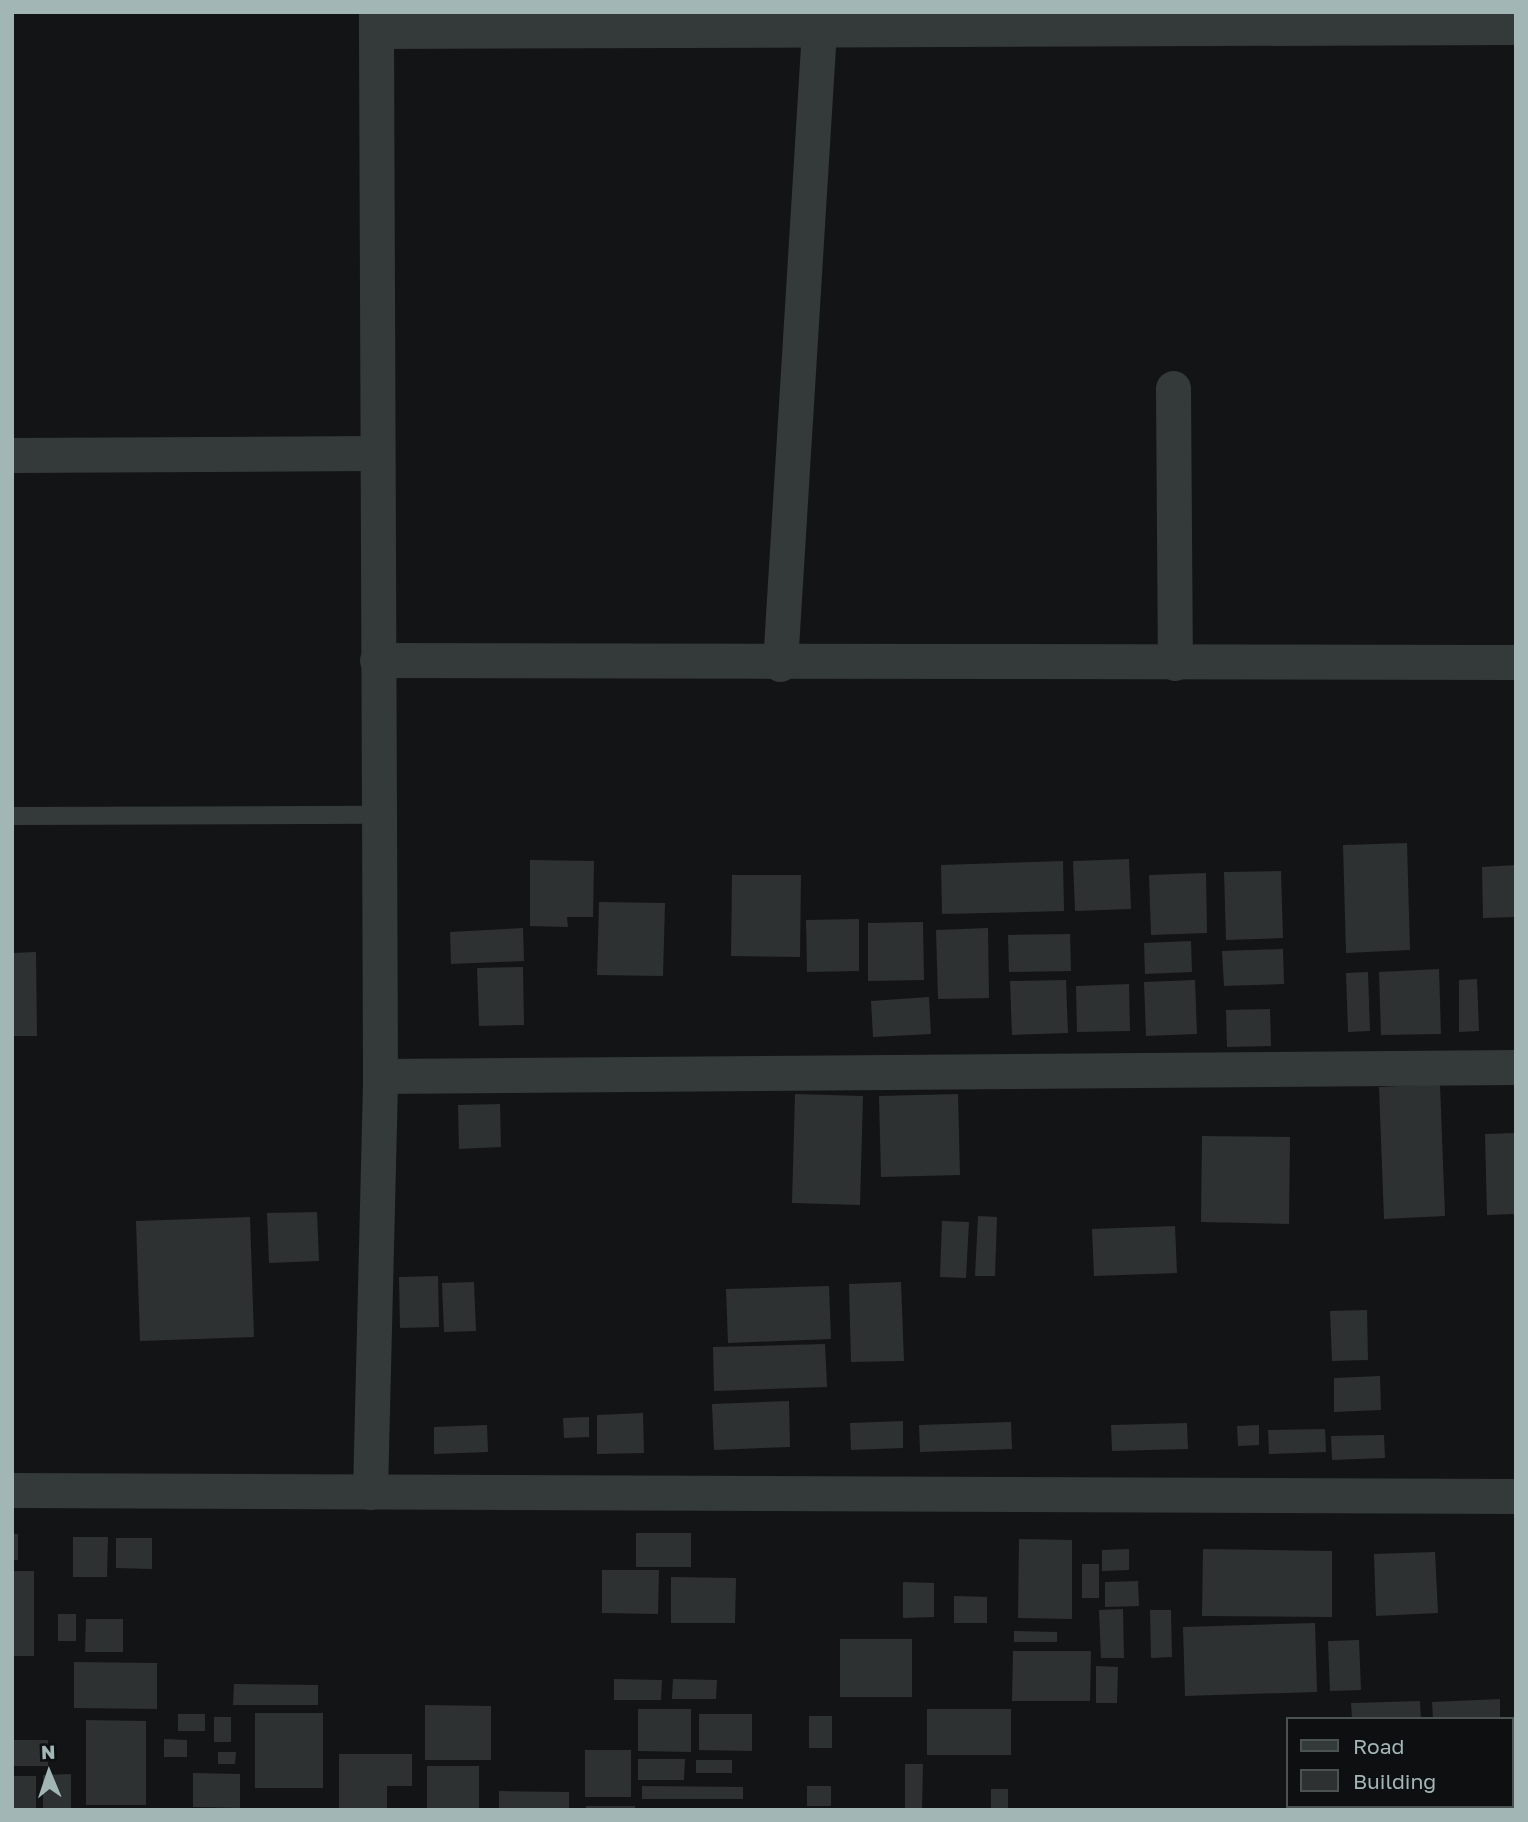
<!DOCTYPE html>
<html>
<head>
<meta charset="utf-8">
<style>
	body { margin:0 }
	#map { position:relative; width:1528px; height:1822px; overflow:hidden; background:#131415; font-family:"Golos Text",sans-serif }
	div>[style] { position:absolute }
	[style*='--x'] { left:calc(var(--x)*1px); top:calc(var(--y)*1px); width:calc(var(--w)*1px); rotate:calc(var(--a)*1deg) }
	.building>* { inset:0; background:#2e3131 }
	.lane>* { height:18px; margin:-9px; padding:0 9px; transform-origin:9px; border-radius:9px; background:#34393a }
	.street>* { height:35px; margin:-17.5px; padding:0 17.5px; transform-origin:17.5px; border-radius:17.5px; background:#34393a }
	span { translate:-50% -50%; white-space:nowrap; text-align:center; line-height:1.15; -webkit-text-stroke:6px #0e0f10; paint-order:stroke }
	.frame { position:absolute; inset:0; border:14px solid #a3b6b6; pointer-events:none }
	.legend { position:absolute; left:1286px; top:1717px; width:228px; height:91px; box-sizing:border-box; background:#0e0f10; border:2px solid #4a5252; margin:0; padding:9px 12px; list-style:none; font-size:21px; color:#a3b6b6 }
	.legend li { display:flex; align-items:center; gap:14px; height:35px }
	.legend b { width:35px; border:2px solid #4a5252 }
	.north { position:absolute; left:14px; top:1738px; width:70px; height:70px; -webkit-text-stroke:5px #0e0f10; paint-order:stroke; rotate:358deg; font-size:19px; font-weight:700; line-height:28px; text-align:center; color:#a3b6b6 }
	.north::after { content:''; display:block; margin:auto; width:24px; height:32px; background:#a3b6b6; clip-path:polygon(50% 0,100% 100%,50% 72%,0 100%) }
</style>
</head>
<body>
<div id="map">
	<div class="building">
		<i style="clip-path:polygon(1407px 843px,1410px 950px,1346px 953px,1343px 845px)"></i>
		<i style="clip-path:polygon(1129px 859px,1131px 909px,1075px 911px,1073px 861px)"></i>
		<i style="clip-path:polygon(530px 860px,594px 861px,593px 917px,567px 917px,568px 927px,530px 926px)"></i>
		<i style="clip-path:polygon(1063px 861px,1064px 911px,942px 914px,941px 865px)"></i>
		<i style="clip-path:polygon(1516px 865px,1516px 917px,1483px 918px,1482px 867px)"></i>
		<i style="clip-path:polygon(1281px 871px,1283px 938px,1226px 940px,1224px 872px)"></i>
		<i style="clip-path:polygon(1206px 873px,1207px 933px,1151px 935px,1149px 875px)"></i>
		<i style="clip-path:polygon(732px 875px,801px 875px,800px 957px,731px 956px)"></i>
		<i style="clip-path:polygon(599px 902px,665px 903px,663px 976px,597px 975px)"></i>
		<i style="clip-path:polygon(859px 919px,859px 971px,807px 972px,806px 920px)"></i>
		<i style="clip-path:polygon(923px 922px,924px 980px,868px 981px,868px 923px)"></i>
		<i style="clip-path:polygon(523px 928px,524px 961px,451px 964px,450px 932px)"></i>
		<i style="clip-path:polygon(988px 928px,989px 998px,938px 999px,936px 930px)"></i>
		<i style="clip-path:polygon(1070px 934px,1071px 971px,1009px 972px,1008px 935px)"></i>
		<i style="clip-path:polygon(1191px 941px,1192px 972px,1145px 974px,1144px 943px)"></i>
		<i style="clip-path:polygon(1283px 949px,1284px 984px,1224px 986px,1222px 951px)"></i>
		<i style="clip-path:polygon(36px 952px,37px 1036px,12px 1036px,12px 953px)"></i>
		<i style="clip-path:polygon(523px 967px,524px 1025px,479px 1026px,477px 968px)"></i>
		<i style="clip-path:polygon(1439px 969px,1441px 1034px,1381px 1035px,1379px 972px)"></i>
		<i style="clip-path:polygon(1368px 972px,1370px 1031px,1348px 1032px,1346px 973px)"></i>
		<i style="clip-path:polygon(1477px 979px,1479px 1031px,1459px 1032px,1459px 980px)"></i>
		<i style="clip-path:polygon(1066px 980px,1068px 1033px,1012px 1035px,1010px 981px)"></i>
		<i style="clip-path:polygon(1195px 980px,1197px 1034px,1146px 1036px,1144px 982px)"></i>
		<i style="clip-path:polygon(1129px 984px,1130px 1031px,1077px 1032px,1076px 986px)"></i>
		<i style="clip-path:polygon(929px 997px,931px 1034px,873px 1037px,871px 1001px)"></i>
		<i style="clip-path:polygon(1270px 1009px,1271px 1046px,1227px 1047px,1226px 1010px)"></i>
		<i style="clip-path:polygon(1440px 1084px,1445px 1216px,1384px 1219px,1379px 1087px)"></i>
		<i style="clip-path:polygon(795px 1094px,863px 1096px,860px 1205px,792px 1203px)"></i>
		<i style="clip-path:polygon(958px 1094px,960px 1175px,881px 1177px,879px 1096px)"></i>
		<i style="clip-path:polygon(500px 1104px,501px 1147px,459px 1149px,458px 1105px)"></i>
		<i style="clip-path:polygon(1516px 1133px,1516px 1214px,1487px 1215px,1485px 1134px)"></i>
		<i style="clip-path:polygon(1202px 1136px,1290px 1137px,1289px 1224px,1201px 1222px)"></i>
		<i style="clip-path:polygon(317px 1212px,319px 1261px,269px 1263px,267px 1213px)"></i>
		<i style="clip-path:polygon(978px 1216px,997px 1217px,995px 1276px,975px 1276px)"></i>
		<i style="clip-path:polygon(250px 1217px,254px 1337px,140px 1341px,136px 1221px)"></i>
		<i style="clip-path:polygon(942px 1221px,969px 1222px,966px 1278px,940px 1277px)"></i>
		<i style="clip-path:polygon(1175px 1226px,1177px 1273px,1094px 1276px,1092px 1229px)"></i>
		<i style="clip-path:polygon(438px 1276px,439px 1327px,400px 1328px,399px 1277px)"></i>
		<i style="clip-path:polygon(474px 1282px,476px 1331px,444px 1332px,442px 1283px)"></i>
		<i style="clip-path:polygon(901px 1282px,904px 1361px,851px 1362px,849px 1284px)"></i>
		<i style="clip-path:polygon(829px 1286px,831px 1339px,728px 1343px,726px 1289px)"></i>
		<i style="clip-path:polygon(1367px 1310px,1368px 1360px,1332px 1361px,1330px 1311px)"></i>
		<i style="clip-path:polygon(825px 1344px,827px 1387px,714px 1391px,713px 1347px)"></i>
		<i style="clip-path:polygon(1380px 1376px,1381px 1410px,1334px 1412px,1334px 1378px)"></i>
		<i style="clip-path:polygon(789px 1401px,790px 1447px,714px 1450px,712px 1404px)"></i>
		<i style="clip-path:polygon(643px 1413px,644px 1453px,597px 1454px,597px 1415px)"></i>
		<i style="clip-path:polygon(589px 1417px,589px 1437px,564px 1438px,563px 1418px)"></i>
		<i style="clip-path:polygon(903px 1421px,903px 1448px,851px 1450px,850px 1423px)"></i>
		<i style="clip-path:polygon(1011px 1422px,1012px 1449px,920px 1452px,919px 1425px)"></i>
		<i style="clip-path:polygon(1187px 1423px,1188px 1449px,1112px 1451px,1111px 1425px)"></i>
		<i style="clip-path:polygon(487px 1425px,488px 1452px,434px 1454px,434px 1427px)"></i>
		<i style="clip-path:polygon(1259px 1425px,1259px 1445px,1238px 1446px,1237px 1426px)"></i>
		<i style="clip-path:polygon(1325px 1429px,1326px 1452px,1269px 1454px,1268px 1430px)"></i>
		<i style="clip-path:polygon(1384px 1435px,1385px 1458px,1332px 1460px,1331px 1436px)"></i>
		<i style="clip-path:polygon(636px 1533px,691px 1533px,691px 1567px,636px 1567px)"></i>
		<i style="clip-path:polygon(12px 1534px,18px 1534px,18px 1560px,12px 1560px)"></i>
		<i style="clip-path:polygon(73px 1537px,108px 1537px,107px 1577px,73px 1577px)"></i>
		<i style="clip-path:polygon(116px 1538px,152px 1538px,152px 1569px,116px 1568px)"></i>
		<i style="clip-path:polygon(1019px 1539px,1072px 1540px,1072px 1619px,1018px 1618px)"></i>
		<i style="clip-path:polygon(1129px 1549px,1129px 1570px,1102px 1571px,1102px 1550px)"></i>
		<i style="clip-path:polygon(1203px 1549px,1332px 1551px,1332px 1617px,1202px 1616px)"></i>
		<i style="clip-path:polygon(1435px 1552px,1438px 1613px,1376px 1616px,1374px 1554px)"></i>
		<i style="clip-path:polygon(1082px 1564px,1099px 1564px,1099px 1598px,1082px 1598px)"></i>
		<i style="clip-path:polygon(602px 1570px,659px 1570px,658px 1614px,602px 1613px)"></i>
		<i style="clip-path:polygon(12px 1571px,34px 1571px,34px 1656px,12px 1656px)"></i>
		<i style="clip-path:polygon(671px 1577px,736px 1578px,735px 1623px,671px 1623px)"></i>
		<i style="clip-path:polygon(1138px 1581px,1139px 1606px,1105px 1607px,1105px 1582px)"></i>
		<i style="clip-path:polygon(903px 1582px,934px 1583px,934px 1617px,903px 1618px)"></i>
		<i style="clip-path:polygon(954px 1596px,987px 1597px,987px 1623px,954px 1623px)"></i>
		<i style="clip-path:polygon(1123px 1609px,1124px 1658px,1101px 1658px,1099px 1610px)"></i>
		<i style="clip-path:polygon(1150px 1610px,1171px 1610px,1172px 1657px,1151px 1658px)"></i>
		<i style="clip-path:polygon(58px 1614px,76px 1614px,76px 1641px,58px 1641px)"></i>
		<i style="clip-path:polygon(86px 1619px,123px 1619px,123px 1652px,85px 1652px)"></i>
		<i style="clip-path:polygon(1315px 1623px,1317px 1692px,1185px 1696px,1183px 1627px)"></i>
		<i style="clip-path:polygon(1014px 1631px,1057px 1632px,1057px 1642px,1014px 1642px)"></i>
		<i style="clip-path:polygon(840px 1639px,912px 1639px,912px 1697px,840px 1697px)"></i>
		<i style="clip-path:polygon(1359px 1640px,1361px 1690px,1330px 1691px,1328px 1641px)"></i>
		<i style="clip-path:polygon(1013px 1651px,1091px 1651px,1090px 1701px,1012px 1701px)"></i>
		<i style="clip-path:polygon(74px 1662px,157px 1663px,157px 1709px,74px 1708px)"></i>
		<i style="clip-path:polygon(1096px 1666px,1118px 1667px,1117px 1703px,1096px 1703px)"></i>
		<i style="clip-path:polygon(614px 1679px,662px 1680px,661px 1700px,614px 1700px)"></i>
		<i style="clip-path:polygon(673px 1679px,717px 1680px,716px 1699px,672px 1699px)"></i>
		<i style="clip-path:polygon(234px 1684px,318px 1685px,318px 1705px,233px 1705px)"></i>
		<i style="clip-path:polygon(1500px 1699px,1500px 1719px,1433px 1719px,1432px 1702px)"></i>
		<i style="clip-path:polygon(1420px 1701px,1421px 1719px,1352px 1719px,1351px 1703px)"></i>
		<i style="clip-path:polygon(425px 1705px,491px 1706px,491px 1760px,425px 1760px)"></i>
		<i style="clip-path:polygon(638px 1709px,691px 1709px,691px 1752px,638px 1751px)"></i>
		<i style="clip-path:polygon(927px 1709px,1011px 1709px,1011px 1755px,927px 1755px)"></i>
		<i style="clip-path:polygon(255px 1713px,323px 1713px,323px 1788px,255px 1788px)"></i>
		<i style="clip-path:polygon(178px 1714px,205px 1714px,205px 1731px,178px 1731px)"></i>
		<i style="clip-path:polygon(699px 1714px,752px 1714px,752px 1751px,699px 1750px)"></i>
		<i style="clip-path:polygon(809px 1716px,832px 1716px,832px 1748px,809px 1748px)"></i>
		<i style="clip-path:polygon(214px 1717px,231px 1717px,231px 1742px,214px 1742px)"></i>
		<i style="clip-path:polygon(86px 1720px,146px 1721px,146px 1805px,86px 1805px)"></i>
		<i style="clip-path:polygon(164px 1739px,187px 1740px,187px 1757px,164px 1757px)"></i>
		<i style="clip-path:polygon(12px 1740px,48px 1740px,48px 1766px,12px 1766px)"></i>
		<i style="clip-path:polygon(585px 1750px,631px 1750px,631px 1797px,585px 1797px)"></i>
		<i style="clip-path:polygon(218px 1752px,236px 1752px,235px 1764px,218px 1764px)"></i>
		<i style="clip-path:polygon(339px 1754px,412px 1754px,412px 1786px,387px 1786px,387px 1810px,339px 1810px)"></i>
		<i style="clip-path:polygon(1512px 1757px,1516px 1810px,1463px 1810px,1512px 1806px)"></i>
		<i style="clip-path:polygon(638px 1759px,685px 1759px,684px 1780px,638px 1780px)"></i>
		<i style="clip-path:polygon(696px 1760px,732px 1760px,732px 1773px,696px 1773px)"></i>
		<i style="clip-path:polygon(905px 1764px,923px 1764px,922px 1810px,905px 1810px)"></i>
		<i style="clip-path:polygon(427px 1766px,479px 1766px,479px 1810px,427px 1810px)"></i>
		<i style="clip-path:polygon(193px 1773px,240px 1774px,240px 1808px,193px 1807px)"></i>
		<i style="clip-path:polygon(71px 1774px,71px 1810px,43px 1810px,43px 1775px)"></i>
		<i style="clip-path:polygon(12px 1776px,36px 1776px,36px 1810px,12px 1810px)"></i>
		<i style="clip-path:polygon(642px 1786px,743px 1787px,743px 1799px,642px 1799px)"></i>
		<i style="clip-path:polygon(807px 1786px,831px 1786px,831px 1806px,807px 1806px)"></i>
		<i style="clip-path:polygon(991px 1789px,1008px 1789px,1008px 1810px,991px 1810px)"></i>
		<i style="clip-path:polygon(499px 1791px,569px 1792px,569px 1810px,499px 1810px)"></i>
		<i style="clip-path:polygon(586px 1806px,635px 1806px,635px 1810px,586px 1810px)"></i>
		<i style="clip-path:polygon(1353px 1806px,1419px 1806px,1419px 1810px,1353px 1810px)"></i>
	</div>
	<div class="lane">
		<i style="--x:12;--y:816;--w:364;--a:-0.2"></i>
	</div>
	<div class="street">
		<i style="--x:376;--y:31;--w:1140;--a:-0.2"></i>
		<i style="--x:1173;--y:388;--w:275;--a:89.6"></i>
		<i style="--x:12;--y:455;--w:362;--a:-0.3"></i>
		<i style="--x:377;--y:660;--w:1139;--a:0.1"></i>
		<i style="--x:780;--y:664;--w:635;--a:-86.48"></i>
		<i style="--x:380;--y:1076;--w:1136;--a:-0.45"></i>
		<i style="--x:12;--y:1490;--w:1504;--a:0.23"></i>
		<i style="--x:370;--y:1492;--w:416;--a:-88.6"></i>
		<i style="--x:380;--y:1076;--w:1064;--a:-90.22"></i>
	</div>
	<div class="frame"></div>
	<ul class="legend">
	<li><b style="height:9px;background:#34393a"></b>Road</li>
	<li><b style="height:19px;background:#2e3131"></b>Building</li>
	</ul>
	<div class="north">N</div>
</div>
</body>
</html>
